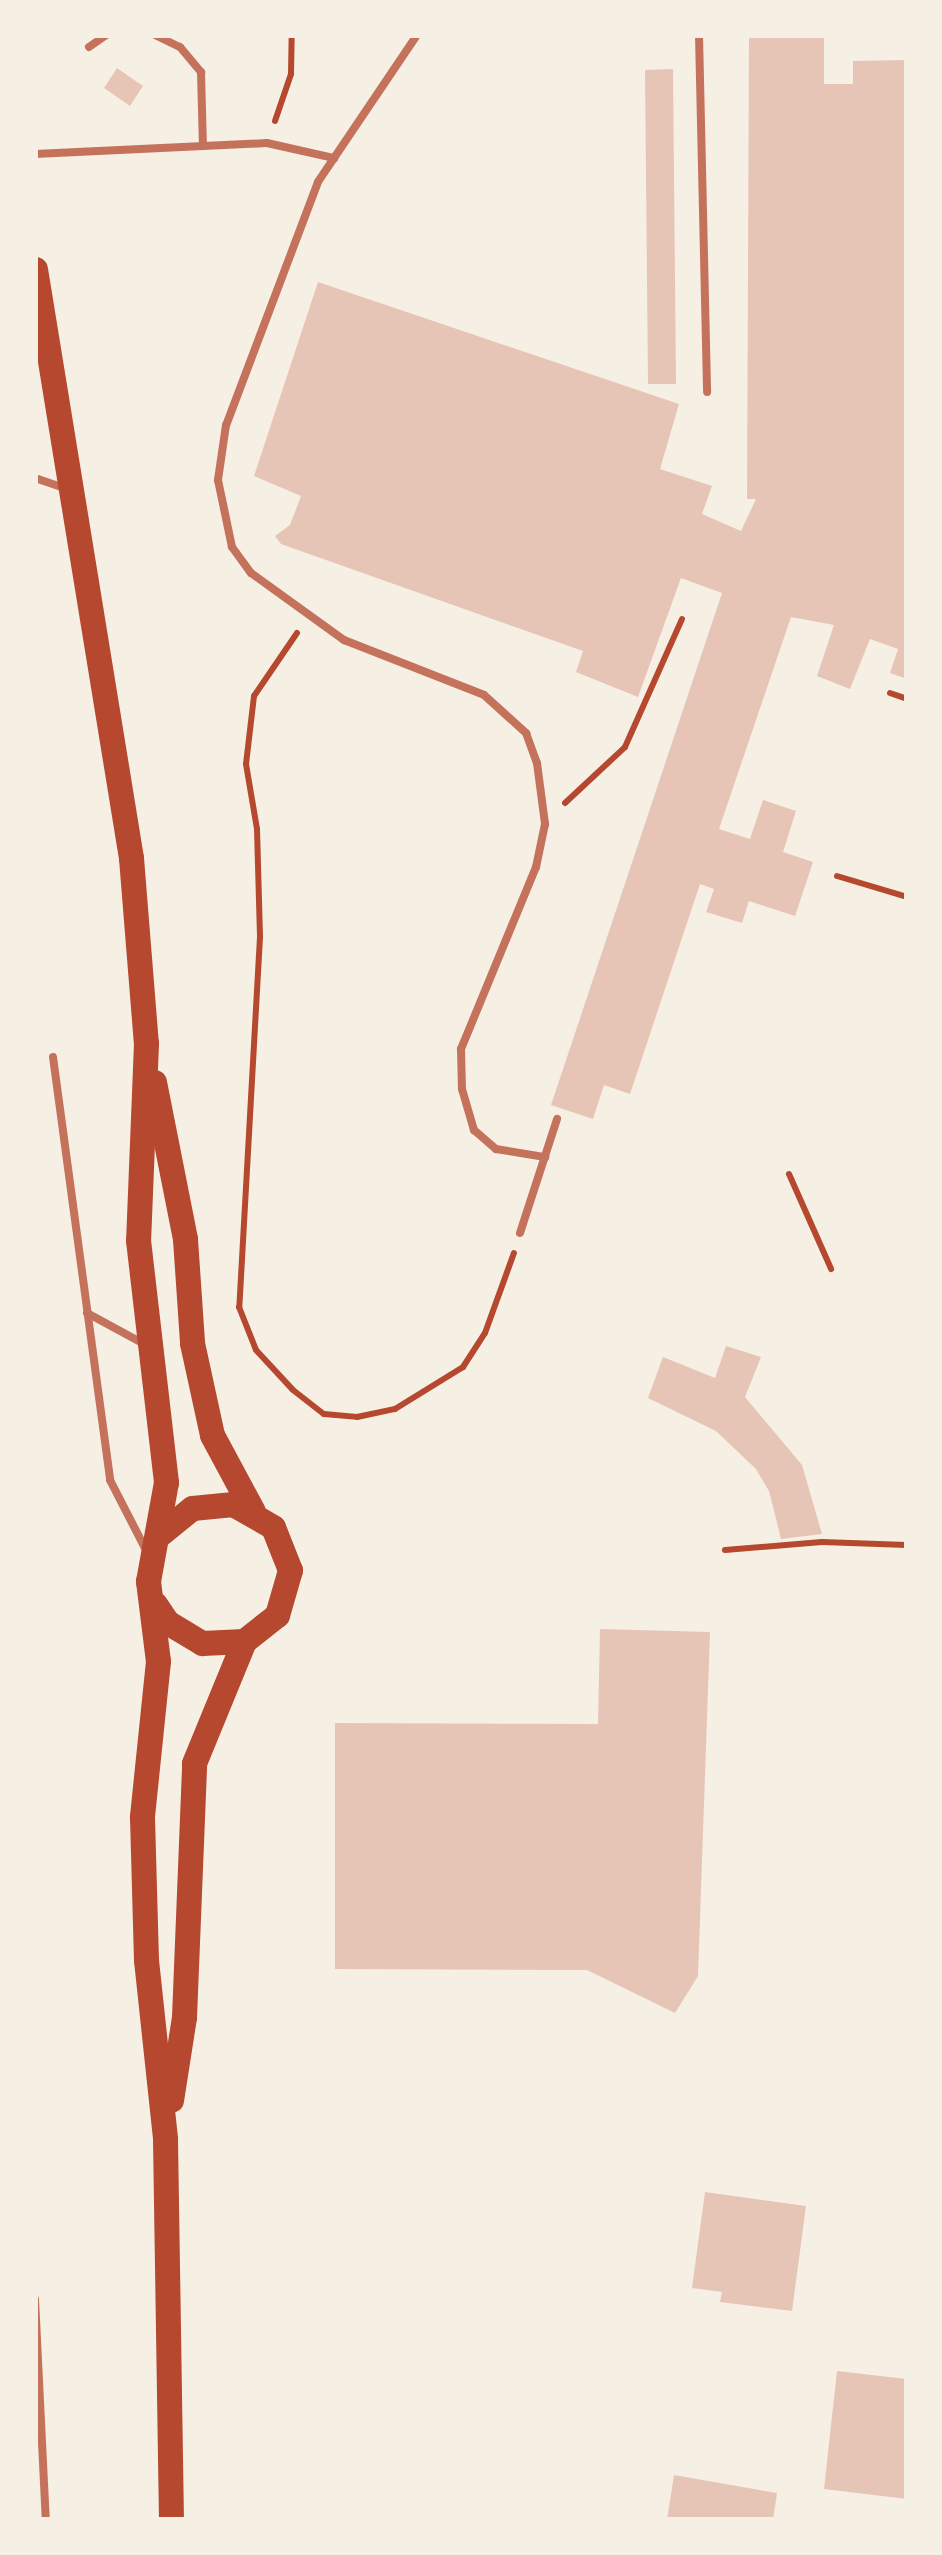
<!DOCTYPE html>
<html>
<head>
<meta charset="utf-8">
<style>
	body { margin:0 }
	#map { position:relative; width:942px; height:2555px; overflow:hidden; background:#f6efe4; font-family:"Work Sans",sans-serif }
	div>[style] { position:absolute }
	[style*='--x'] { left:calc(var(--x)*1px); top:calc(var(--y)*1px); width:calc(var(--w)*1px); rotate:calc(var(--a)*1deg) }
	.building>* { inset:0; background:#e6c5b7 }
	.path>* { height:6px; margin:-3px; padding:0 3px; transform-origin:3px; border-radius:3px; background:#b5482f }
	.service>* { height:8px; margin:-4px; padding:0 4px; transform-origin:4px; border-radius:4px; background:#c5725c }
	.primary>* { height:25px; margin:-12.5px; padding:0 12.5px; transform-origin:12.5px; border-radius:12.5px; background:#b5482f }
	span { translate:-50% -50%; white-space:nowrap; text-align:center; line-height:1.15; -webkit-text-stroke:9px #f6efe4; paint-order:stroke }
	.frame { position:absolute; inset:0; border:38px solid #f6efe4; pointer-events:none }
</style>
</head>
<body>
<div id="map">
	<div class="building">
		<i style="clip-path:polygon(749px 35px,824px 35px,824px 84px,853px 84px,853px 61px,907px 60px,907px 679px,890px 673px,898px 649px,870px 639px,850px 689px,817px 676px,834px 625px,791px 617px,719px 829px,750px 839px,763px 800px,796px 811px,783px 852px,813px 862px,795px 916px,749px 901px,742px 923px,706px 912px,714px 889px,700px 884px,630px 1094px,604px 1085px,593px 1119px,551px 1105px,722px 593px,681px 578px,638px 697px,576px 672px,583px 651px,281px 544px,275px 536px,290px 525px,301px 496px,254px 476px,318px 282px,679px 404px,660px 469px,712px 486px,702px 514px,741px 531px,756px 499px,747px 499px)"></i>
		<i style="clip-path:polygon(117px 68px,143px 86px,130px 106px,104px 88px)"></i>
		<i style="clip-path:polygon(673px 69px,676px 384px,648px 384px,645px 70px)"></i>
		<i style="clip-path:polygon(726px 1346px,761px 1357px,745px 1397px,802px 1465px,822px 1534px,781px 1539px,769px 1491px,756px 1469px,716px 1431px,648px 1398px,663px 1357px,715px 1378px)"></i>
		<i style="clip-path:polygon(600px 1629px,710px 1632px,698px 1976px,675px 2013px,587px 1970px,335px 1969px,335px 1723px,598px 1724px)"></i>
		<i style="clip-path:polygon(705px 2192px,806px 2206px,792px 2311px,720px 2302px,722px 2292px,692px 2288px)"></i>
		<i style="clip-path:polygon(837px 2371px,907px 2379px,907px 2499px,824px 2489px)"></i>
		<i style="clip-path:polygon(674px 2475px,777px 2493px,773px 2520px,667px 2520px)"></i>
	</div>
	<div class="path">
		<i style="--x:275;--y:121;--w:50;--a:-71.2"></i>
		<i style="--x:291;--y:74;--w:39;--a:-89"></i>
		<i style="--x:297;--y:633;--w:76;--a:124.3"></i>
		<i style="--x:254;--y:696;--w:68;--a:96.7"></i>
		<i style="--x:246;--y:764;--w:66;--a:80.4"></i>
		<i style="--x:257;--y:829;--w:108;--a:88.4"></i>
		<i style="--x:260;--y:937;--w:371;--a:93.2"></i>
		<i style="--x:239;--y:1307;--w:46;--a:68.4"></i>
		<i style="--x:256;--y:1350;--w:54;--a:47.2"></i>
		<i style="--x:293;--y:1390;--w:39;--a:38"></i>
		<i style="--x:324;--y:1414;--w:33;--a:5"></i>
		<i style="--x:357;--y:1417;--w:39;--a:-12"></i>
		<i style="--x:395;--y:1409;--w:80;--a:-31.7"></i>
		<i style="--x:463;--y:1367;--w:40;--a:-57.1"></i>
		<i style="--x:485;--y:1333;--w:85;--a:-70.1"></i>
		<i style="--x:890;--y:693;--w:18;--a:19"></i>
		<i style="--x:565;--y:803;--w:82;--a:-43"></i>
		<i style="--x:625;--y:747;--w:140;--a:-66"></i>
		<i style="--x:837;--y:876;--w:73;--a:16.7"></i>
		<i style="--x:789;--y:1174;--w:104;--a:66.1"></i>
		<i style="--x:725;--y:1550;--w:97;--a:-4.7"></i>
		<i style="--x:822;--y:1542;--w:85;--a:2"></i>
	</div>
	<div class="service">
		<i style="--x:155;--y:35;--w:28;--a:26"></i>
		<i style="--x:180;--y:47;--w:33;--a:50"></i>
		<i style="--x:201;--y:72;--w:74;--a:88.5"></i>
		<i style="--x:417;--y:35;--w:177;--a:124"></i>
		<i style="--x:318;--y:182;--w:260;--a:110.7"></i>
		<i style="--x:226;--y:425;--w:56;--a:98.3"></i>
		<i style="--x:218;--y:480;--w:68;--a:78.2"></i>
		<i style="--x:232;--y:547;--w:32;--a:54"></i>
		<i style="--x:251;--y:573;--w:115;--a:35.8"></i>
		<i style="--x:344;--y:640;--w:150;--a:21.4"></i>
		<i style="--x:484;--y:695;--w:57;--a:42.1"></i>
		<i style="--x:526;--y:733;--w:32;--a:70"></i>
		<i style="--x:537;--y:763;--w:62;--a:82.5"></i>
		<i style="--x:545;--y:824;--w:44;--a:101.8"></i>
		<i style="--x:536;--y:867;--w:197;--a:112.4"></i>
		<i style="--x:461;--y:1049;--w:40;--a:88.6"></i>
		<i style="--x:462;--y:1089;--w:43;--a:73.7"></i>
		<i style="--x:474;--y:1130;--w:29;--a:41"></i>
		<i style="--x:496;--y:1149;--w:50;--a:9.3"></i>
		<i style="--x:699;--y:35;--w:357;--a:88.7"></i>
		<i style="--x:89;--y:47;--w:21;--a:-35"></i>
		<i style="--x:35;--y:154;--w:232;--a:-2.7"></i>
		<i style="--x:267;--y:143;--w:69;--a:12.6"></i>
		<i style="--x:35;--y:478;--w:31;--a:19"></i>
		<i style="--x:53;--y:1057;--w:427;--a:82.3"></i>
		<i style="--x:110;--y:1480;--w:76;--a:62.8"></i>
		<i style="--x:520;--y:1233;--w:120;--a:-72"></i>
		<i style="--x:87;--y:1313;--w:65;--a:28.5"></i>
		<i style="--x:35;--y:2299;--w:221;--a:87.2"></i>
	</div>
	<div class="primary">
		<i style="--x:35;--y:269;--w:597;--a:80.74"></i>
		<i style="--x:131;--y:858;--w:186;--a:85.4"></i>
		<i style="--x:146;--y:1043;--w:197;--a:92.3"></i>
		<i style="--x:138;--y:1240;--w:244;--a:83.4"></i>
		<i style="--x:166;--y:1482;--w:101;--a:100.3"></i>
		<i style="--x:148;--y:1581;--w:81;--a:82.9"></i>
		<i style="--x:158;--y:1661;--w:157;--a:95.9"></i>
		<i style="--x:142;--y:1817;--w:143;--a:88.4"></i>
		<i style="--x:146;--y:1960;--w:180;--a:83.9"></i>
		<i style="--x:165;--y:2139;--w:381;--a:89.1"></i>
		<i style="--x:154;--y:1082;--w:160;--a:78.8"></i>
		<i style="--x:185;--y:1239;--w:104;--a:86.1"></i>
		<i style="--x:192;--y:1343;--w:94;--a:77.7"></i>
		<i style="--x:212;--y:1435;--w:86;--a:61.7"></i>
		<i style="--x:155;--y:1604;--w:22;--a:56"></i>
		<i style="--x:167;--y:1622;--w:41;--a:31"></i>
		<i style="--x:202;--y:1643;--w:42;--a:-2.7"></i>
		<i style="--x:244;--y:1641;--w:42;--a:-38.2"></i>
		<i style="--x:277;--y:1615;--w:47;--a:-73.9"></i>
		<i style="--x:290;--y:1570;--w:46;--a:-111.6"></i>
		<i style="--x:273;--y:1527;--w:46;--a:-150.1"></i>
		<i style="--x:233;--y:1504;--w:41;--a:174.4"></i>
		<i style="--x:192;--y:1508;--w:41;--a:140.9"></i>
		<i style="--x:171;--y:2100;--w:84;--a:-81.1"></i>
		<i style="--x:184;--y:2017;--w:254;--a:-87.7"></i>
		<i style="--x:194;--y:1763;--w:132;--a:-67.7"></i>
	</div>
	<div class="frame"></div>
</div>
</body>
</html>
